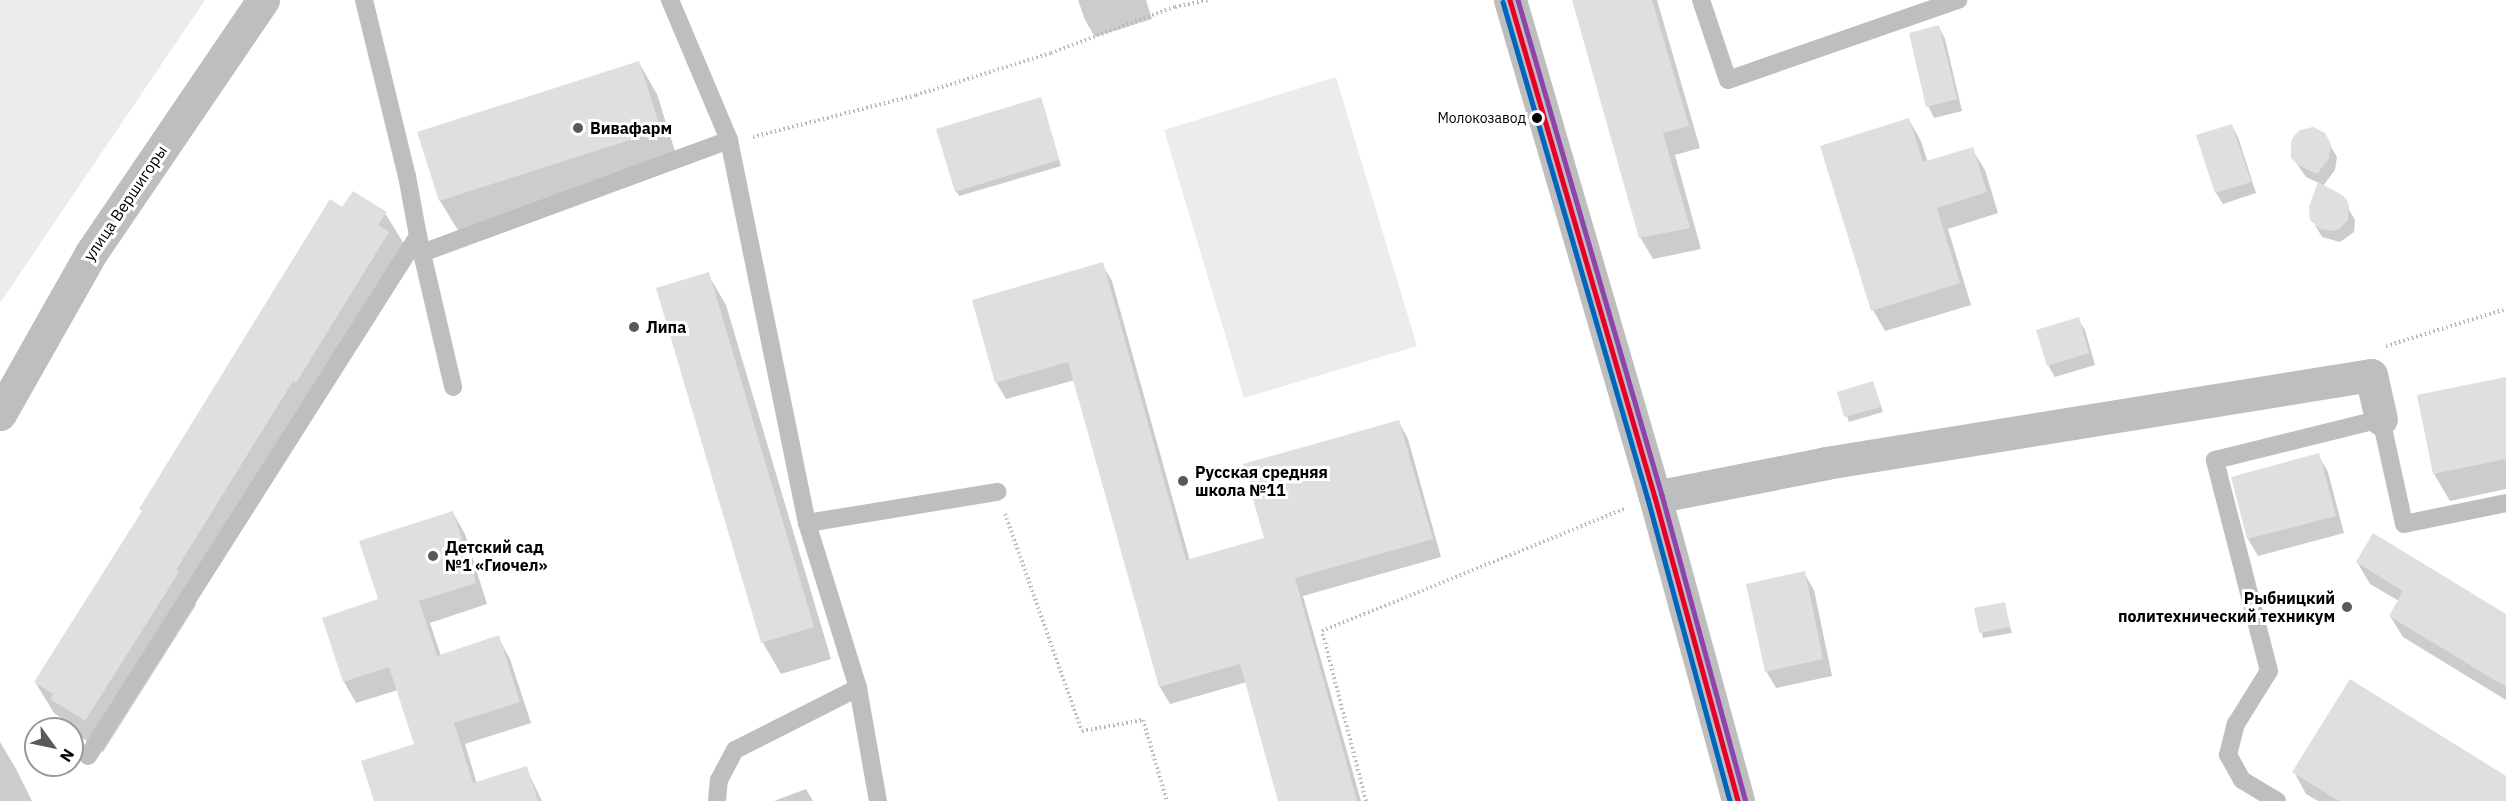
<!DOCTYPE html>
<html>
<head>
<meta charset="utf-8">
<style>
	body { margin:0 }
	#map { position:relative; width:2506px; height:801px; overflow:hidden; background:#fff; font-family:"IBM Plex Sans",sans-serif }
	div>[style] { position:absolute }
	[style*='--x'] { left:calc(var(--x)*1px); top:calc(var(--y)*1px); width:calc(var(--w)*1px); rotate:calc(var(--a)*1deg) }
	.green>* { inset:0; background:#ececec }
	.shadow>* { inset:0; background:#0003 }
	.building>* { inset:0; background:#dfdfdf }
	.path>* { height:4px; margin-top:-2px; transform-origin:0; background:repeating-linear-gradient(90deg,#b9b9b9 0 1.5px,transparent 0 4.5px) }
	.lane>* { height:18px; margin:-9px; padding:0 9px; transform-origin:9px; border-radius:9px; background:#bebebe }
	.street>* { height:33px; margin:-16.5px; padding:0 16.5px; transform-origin:16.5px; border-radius:16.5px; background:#bebebe }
	.bus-1>* { height:4.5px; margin:-2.25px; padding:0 2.25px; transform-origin:2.25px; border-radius:2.25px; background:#e4002b }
	.bus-2>* { height:4.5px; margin:-2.25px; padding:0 2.25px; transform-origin:2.25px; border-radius:2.25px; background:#0065bd }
	.bus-3>* { height:4.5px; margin:-2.25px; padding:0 2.25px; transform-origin:2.25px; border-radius:2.25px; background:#8e44ad }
	.dots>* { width:16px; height:16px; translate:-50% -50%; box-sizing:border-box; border:3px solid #fff; border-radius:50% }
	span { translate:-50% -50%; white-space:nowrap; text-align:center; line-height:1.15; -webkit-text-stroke:6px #fff; paint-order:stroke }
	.bus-label { font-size:14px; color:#000 }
	.right { translate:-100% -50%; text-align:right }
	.poi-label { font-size:16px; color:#000; font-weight:700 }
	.left { translate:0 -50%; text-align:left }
	.street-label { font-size:16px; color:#000 }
	.north { position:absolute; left:24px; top:717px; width:60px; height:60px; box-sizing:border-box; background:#fff; border:2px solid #999; border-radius:50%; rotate:123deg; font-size:16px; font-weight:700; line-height:24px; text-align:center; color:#000 }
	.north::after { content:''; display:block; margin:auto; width:21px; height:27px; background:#595959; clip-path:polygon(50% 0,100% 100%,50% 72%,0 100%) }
</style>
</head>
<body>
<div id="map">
	<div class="green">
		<i style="clip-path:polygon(0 0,205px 0,0 303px)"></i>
		<i style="clip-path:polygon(1336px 77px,1417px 346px,1244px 398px,1164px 130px)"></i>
	</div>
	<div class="shadow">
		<i style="clip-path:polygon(1078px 0,1146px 0,1152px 19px,1095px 37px,1085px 20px)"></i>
		<i style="clip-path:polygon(1574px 0,1657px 0,1700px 148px,1675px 155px,1701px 249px,1653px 259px,1640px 237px)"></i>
		<i style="clip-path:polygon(1939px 27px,1945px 39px,1962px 111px,1934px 118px,1928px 106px)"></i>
		<i style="clip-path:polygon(639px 63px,657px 94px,678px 161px,459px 232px,440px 201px,419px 133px)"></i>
		<i style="clip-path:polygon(1043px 104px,1061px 166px,959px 196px,956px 191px)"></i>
		<i style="clip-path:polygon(1909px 120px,1921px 141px,1928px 163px,1972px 149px,1985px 170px,1998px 213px,1948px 229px,1971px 305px,1885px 331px,1873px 310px)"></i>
		<i style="clip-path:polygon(2232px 126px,2238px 137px,2256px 193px,2223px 204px,2216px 193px,2198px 136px)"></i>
		<i style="clip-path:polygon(2330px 145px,2337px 157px,2335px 170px,2323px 186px,2341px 196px,2355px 220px,2354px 232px,2340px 242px,2322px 237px,2315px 225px,2319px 183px,2306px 177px,2292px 157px)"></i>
		<i style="clip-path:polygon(342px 209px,385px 213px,404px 244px,194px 601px,196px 605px,103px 752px,72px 731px,64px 720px,54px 713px,35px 682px,142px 512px,141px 509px)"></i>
		<i style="clip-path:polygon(1102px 264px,1112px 281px,1190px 561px,1266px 539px,1399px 422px,1408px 439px,1441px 557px,1303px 596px,1361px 801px,1280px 801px,1247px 682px,1170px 704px,1160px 687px,1075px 380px,1006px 399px,996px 382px)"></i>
		<i style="clip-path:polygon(708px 274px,726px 305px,831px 659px,781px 674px,763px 643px,658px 289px)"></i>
		<i style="clip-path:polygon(2078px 319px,2085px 330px,2095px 365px,2055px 377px,2048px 365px)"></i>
		<i style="clip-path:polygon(2506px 378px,2506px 489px,2450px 501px,2434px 474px)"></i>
		<i style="clip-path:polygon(1873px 382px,1883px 412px,1849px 422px,1839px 393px)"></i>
		<i style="clip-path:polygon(2318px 455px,2328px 472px,2344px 533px,2258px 556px,2248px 539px,2233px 478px)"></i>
		<i style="clip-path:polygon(453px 513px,465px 534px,487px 604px,430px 623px,441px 656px,498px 637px,510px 659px,531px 723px,465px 744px,477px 784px,526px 768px,542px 801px,375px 801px,415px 745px,398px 690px,356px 703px,344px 682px,380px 600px)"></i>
		<i style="clip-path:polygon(2357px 562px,2506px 616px,2506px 700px,2403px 637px,2390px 616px,2399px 601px,2370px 584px)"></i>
		<i style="clip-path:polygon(1804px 573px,1814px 590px,1832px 676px,1776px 688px,1766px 671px)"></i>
		<i style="clip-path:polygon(2004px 604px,2012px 633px,1983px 638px,1976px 609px)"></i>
		<i style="clip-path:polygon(0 742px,15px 767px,32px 801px,0 801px)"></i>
		<i style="clip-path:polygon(2294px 772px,2506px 778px,2506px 801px,2318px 801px,2306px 794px)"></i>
		<i style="clip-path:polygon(806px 789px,813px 801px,774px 801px)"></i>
	</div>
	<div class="building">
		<i style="clip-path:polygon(1572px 0,1652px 0,1689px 126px,1663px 133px,1690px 228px,1639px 238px)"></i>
		<i style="clip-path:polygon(1939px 25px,1957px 99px,1926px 107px,1909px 33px)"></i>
		<i style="clip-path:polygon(639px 61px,661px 130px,439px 201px,417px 132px)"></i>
		<i style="clip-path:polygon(1041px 97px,1059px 160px,955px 192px,936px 129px)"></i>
		<i style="clip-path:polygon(1909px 118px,1923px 162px,1973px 147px,1987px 192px,1937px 208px,1960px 283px,1871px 311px,1820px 146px)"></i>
		<i style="clip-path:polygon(2232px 124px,2251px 182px,2215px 193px,2196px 135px)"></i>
		<i style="clip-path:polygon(2313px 127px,2325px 133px,2331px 144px,2329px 158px,2317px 174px,2298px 165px,2291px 158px,2291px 141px,2295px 135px,2300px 130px)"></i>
		<i style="clip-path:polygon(2318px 182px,2342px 195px,2347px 200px,2349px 206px,2348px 220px,2339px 229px,2333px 231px,2320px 229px,2310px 220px,2309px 207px)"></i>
		<i style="clip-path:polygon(353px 191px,387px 212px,378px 225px,389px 232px,296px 383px,293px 381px,176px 570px,179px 572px,85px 721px,50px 699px,53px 694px,34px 682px,142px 511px,139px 509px,330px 199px,342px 207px)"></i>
		<i style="clip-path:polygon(1103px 262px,1186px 560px,1264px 538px,1243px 464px,1399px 420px,1433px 539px,1295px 578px,1357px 801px,1278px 801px,1240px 664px,1159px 687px,1068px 362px,995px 383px,972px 300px)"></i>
		<i style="clip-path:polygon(709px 272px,814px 627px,761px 643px,656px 288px)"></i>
		<i style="clip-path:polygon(2079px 317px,2089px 353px,2047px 366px,2036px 330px)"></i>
		<i style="clip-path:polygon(2506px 377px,2506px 459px,2433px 474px,2417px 395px)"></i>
		<i style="clip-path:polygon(1873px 381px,1881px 407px,1844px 417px,1837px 392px)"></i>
		<i style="clip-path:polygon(2319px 453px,2336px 516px,2247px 539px,2231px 477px)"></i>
		<i style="clip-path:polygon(453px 511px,476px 583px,419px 601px,437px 656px,499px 635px,520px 702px,454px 723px,473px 783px,527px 766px,538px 801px,374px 801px,361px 761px,414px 744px,389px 667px,343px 682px,322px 618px,378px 599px,359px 541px)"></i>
		<i style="clip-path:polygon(2373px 533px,2506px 614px,2506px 687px,2389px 616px,2403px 591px,2356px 562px)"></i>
		<i style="clip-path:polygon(1805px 571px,1823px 659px,1765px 672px,1746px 584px)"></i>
		<i style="clip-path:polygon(2005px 602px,2010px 627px,1979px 633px,1974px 608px)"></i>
		<i style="clip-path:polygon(2350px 679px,2506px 776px,2506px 801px,2339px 801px,2292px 772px)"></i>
	</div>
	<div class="path">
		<i style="--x:753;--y:137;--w:168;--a:-14.4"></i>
		<i style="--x:916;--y:95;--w:141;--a:-17.3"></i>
		<i style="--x:1051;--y:53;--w:132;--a:-20.4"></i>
		<i style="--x:1175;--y:7;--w:34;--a:-12"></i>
		<i style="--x:2386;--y:346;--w:126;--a:-17.1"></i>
		<i style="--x:1005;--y:514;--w:230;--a:70.5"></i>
		<i style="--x:1082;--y:731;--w:62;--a:-10.2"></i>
		<i style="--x:1143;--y:720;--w:84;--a:73.5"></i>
		<i style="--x:1366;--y:801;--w:176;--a:-104.5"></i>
		<i style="--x:1322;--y:631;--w:326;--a:-22"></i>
	</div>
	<div class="lane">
		<i style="--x:364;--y:0;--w:181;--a:76.3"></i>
		<i style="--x:407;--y:176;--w:61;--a:79.6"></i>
		<i style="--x:418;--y:236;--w:155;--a:76.9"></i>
		<i style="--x:670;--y:0;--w:152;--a:67.1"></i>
		<i style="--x:729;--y:140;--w:391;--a:78.5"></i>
		<i style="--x:807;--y:523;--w:173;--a:72.8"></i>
		<i style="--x:858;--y:688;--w:115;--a:80"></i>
		<i style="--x:1701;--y:0;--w:84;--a:71.4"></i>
		<i style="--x:1728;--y:80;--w:244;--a:-19.2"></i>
		<i style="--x:422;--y:253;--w:327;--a:-20.2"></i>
		<i style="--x:807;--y:523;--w:193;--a:-9.3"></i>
		<i style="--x:88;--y:756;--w:616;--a:-57.6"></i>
		<i style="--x:717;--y:801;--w:21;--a:-85"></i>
		<i style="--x:719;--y:780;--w:34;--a:-62"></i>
		<i style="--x:735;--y:750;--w:138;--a:-26.8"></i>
		<i style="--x:2277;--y:801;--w:41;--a:-149"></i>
		<i style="--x:2242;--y:780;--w:29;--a:-119"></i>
		<i style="--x:2228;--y:755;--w:32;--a:-76"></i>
		<i style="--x:2236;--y:724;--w:62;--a:-58.1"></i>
		<i style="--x:2269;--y:671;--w:218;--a:-104.4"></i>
		<i style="--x:2215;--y:460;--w:171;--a:-13.9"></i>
		<i style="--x:2381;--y:419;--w:107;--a:77.6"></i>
		<i style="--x:2404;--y:524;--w:104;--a:-11.6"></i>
	</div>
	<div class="street">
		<i style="--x:1510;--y:0;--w:518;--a:73.74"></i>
		<i style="--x:1655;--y:497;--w:315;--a:74.7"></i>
		<i style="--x:0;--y:414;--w:185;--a:-60.5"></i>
		<i style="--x:91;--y:253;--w:306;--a:-55.8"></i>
		<i style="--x:1655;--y:497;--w:174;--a:-11.2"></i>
		<i style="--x:1826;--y:463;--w:552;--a:-9.17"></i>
		<i style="--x:2371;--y:375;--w:45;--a:77.2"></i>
	</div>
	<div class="bus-1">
		<i style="--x:1510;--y:0;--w:518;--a:73.74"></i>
		<i style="--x:1655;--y:497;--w:315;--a:74.7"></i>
	</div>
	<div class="bus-2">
		<i style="--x:1503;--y:2;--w:518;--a:73.74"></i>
		<i style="--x:1648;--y:499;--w:313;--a:74.8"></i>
	</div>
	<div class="bus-3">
		<i style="--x:1518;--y:0;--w:516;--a:73.78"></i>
		<i style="--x:1662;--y:495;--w:315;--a:74.7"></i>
	</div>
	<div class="dots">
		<i style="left:1537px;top:118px;background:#000"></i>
		<i style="left:578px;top:128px;background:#595959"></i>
		<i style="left:634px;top:327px;background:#595959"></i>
		<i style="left:1183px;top:481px;background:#595959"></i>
		<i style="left:433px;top:556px;background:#595959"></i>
		<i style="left:2347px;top:607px;background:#595959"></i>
	</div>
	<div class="bus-label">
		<span class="right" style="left:1526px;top:118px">Молокозавод</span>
	</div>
	<div class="poi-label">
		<span class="left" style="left:590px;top:128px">Вивафарм</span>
		<span class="left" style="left:646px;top:327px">Липа</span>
		<span class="left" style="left:1195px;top:481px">Русская средняя<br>школа №11</span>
		<span class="left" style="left:445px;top:556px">Детский сад<br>№1 «Гиочел»</span>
		<span class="right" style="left:2335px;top:607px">Рыбницкий<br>политехнический техникум</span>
	</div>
	<div class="street-label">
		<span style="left:125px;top:203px;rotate:-56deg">улица Вершигоры</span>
	</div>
	<div class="north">N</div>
</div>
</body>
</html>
